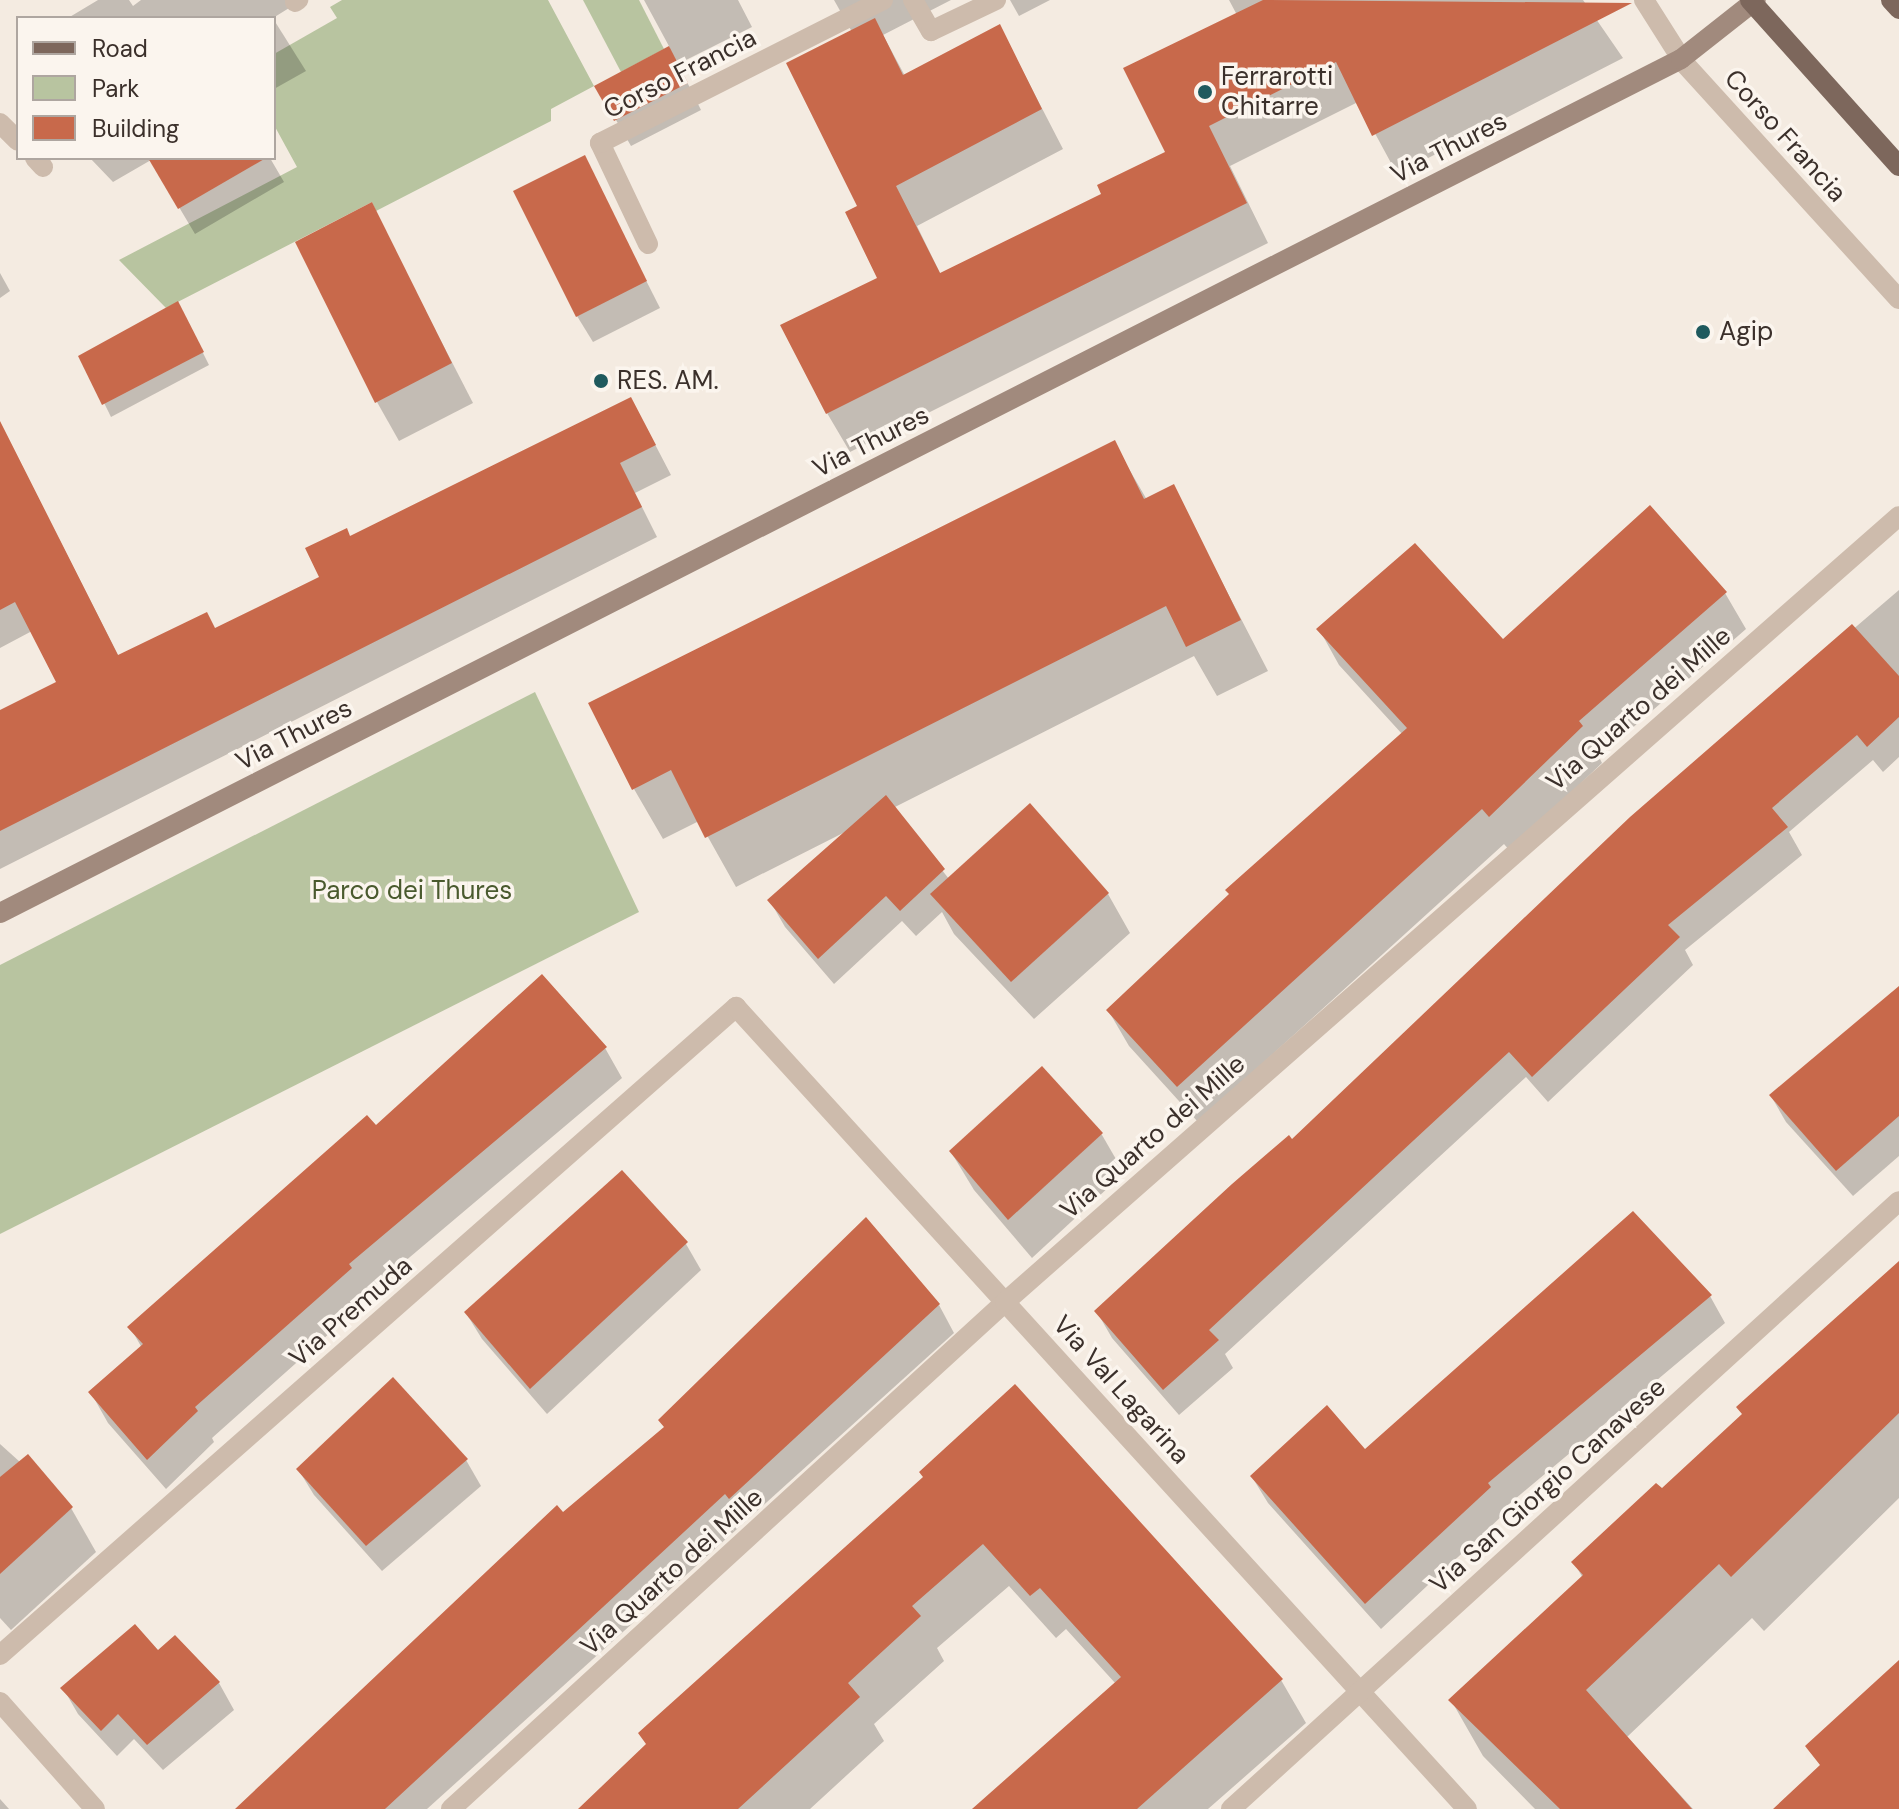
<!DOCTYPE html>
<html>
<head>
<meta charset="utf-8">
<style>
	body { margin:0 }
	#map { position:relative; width:1899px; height:1809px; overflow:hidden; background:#f4ebe1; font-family:"DM Sans",sans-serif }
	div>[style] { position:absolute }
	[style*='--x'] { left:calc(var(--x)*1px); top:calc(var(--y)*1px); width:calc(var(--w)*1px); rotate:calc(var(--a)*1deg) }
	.green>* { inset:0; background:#b8c4a0 }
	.shadow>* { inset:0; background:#0003 }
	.building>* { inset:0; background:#c8694b }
	.street>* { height:20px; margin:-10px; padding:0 10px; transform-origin:10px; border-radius:10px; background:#cdbbac }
	.secondary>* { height:20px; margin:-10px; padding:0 10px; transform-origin:10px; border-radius:10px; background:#a18a7d }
	.primary>* { height:20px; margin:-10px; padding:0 10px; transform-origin:10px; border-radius:10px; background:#7d675c }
	.dots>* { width:22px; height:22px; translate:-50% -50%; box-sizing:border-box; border:4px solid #fbf5ee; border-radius:50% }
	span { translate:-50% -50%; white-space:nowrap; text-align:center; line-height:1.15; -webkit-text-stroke:7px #fbf5ee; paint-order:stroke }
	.street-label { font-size:26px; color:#3b302b }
	.poi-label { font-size:26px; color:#3b302b }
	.left { translate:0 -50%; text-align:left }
	.park-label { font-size:26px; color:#4a5a2e }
	.legend { position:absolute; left:16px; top:16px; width:260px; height:144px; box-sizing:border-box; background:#fbf5ee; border:2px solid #aea6a0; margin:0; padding:10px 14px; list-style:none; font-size:24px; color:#3b302b }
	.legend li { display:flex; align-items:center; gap:16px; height:40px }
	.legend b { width:40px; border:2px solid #aea6a0 }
</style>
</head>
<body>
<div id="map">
	<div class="green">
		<i style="clip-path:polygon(342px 0,548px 0,594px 86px,551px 109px,551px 121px,376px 211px,372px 202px,166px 308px,119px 260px,297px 167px,274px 125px,274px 54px,337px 18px,330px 7px)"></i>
		<i style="clip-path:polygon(583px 0,639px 0,664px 49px,621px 72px)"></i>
		<i style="clip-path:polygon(535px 692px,639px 912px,0 1234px,0 965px)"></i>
	</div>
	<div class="shadow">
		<i style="clip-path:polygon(98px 0,129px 0,133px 6px,141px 0,302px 0,273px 18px,68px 18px)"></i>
		<i style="clip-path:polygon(644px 0,738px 0,752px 27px,678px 64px,701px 110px,631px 146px,597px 87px,670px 48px)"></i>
		<i style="clip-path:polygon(834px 0,951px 0,883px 35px,905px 76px,1000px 27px,1063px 149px,917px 226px,941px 275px,1104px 195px,1168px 152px,1237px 15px,1229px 0,1583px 0,1623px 58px,1397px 174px,1358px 102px,1230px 166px,1268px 243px,850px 452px,827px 413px,880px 279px,859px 206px,852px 32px)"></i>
		<i style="clip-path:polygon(1010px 0,1050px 0,1019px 16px)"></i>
		<i style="clip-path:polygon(274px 20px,306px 71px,274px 89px)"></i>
		<i style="clip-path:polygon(90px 158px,270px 158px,284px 182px,195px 234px,151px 160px,113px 182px)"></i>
		<i style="clip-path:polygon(584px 158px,660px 308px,593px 342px,577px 316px)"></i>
		<i style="clip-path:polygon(371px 205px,473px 403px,399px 441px,377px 402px)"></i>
		<i style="clip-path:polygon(0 273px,10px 291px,0 298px)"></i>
		<i style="clip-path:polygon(185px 317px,209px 365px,111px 417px,81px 356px)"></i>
		<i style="clip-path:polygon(0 423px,119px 657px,216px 631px,322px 578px,351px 537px,647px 429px,671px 475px,635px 493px,657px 537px,0 869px,0 713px,58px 683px,32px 631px,0 648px)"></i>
		<i style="clip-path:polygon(1114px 443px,1147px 500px,1173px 487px,1268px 671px,1217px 696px,1194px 656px,893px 808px,949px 879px,1030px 805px,1108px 894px,1130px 933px,1034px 1019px,954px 934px,942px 912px,916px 936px,902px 921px,834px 984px,785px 927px,770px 901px,845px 832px,736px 887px,699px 821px,663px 839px,634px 789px)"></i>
		<i style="clip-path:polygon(1899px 590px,1899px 757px,1883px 772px,1873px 760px,1789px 832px,1802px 855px,1685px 950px,1693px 965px,1548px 1102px,1526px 1077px,1225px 1354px,1233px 1368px,1179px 1415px,1112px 1338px,1097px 1312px,1292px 1142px,1631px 819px)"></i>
		<i style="clip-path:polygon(1725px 593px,1746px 629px,1599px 757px,1602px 763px,1510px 851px,1504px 844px,1198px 1122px,1129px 1046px,1108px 1010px,1403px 735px,1339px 665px,1319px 629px,1503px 641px)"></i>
		<i style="clip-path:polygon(1899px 987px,1899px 1156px,1853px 1196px,1786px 1122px,1771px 1096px)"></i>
		<i style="clip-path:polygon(605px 1048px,622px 1078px,365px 1295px,368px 1299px,212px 1438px,214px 1442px,166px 1489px,108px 1423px,91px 1393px,142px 1348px,130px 1327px)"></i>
		<i style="clip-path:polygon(1042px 1069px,1102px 1135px,1124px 1173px,1032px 1258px,974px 1190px,951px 1152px)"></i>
		<i style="clip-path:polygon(622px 1173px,686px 1244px,701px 1270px,547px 1414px,482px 1339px,466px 1313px)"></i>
		<i style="clip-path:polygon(1899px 1263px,1899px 1498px,1764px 1631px,1752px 1618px,1627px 1737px,1693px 1809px,1535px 1809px,1483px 1756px,1451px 1700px,1583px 1578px,1574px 1563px,1663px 1491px)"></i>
		<i style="clip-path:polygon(1710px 1296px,1725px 1323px,1502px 1510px,1504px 1514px,1381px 1629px,1268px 1503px,1252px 1477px,1365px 1452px)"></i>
		<i style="clip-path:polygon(939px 1305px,954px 1333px,427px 1809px,236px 1809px,563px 1515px)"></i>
		<i style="clip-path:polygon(0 1444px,71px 1508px,96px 1552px,11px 1630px,0 1618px)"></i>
		<i style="clip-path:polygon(466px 1460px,481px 1486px,382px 1571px,314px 1495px,298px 1469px)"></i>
		<i style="clip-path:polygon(924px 1478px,1281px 1680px,1306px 1723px,1208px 1809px,975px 1809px,1116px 1684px,1066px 1629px,1056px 1638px,1009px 1586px,937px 1648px,944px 1661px,874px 1724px,884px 1741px,810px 1809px,581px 1809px)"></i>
		<i style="clip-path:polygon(175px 1638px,219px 1683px,234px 1710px,163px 1770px,134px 1739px,117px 1756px,78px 1714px,63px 1688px,157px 1653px)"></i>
		<i style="clip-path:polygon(0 1799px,9px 1809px,0 1809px)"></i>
	</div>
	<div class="building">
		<i style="clip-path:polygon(1263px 0,1632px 3px,1372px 136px,1336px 62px,1209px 126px,1247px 203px,826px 414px,780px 325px,877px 278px,845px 212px,857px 206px,786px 63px,875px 18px,903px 75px,1000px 24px,1042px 109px,896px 186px,940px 273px,1101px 194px,1097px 185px,1165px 152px,1123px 68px)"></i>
		<i style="clip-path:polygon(669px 46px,688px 83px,614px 121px,594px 86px)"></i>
		<i style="clip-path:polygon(585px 155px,647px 281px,576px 317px,513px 191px)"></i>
		<i style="clip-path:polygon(148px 158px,266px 158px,178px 209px)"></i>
		<i style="clip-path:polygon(372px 202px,452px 363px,375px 403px,295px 242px)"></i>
		<i style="clip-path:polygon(178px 301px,204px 352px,102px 405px,78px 356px)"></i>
		<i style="clip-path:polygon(631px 397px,656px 445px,620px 463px,642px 507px,0 831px,0 710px,56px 682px,15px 602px,0 610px,0 421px,118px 655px,207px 612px,215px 628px,319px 577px,305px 548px,347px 528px,350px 536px)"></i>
		<i style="clip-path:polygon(1115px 440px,1144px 499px,1174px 484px,1241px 620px,1186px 647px,1166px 606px,705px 838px,671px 770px,632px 790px,588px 703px)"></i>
		<i style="clip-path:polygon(1650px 505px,1727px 592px,1579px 721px,1583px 726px,1489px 817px,1482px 809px,1177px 1087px,1106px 1010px,1229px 894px,1225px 890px,1407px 728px,1316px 629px,1415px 543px,1503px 639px)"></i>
		<i style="clip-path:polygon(1852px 624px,1899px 676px,1899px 717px,1867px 747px,1857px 735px,1772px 808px,1788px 827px,1668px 925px,1680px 937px,1532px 1077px,1509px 1052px,1209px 1330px,1219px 1340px,1163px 1390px,1094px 1311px,1232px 1184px,1289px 1135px,1292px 1139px,1630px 817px)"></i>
		<i style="clip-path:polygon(886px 795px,945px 869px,900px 911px,886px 896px,818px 959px,767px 900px)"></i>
		<i style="clip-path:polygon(1030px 803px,1109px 893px,1011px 982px,930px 894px)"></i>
		<i style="clip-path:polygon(542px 974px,607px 1047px,349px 1264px,352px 1268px,195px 1407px,198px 1411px,147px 1460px,88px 1392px,143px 1344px,127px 1327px,367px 1115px,376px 1125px)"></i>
		<i style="clip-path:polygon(1899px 986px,1899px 1116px,1836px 1171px,1769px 1095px)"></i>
		<i style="clip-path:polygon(1042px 1066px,1103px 1133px,1008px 1220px,949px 1151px)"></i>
		<i style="clip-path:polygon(622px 1170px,688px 1242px,530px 1389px,464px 1312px)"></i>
		<i style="clip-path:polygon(1633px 1211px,1712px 1295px,1488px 1483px,1491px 1487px,1365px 1604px,1250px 1476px,1327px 1405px,1365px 1449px)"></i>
		<i style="clip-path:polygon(866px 1217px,940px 1304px,729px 1499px,725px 1494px,385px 1809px,235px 1809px,557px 1505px,563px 1512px,664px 1427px,658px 1420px)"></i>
		<i style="clip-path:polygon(1899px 1261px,1899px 1413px,1731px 1577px,1719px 1564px,1586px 1690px,1692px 1809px,1560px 1809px,1448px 1700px,1583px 1575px,1571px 1562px,1656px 1483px,1662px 1488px,1742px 1414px,1736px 1407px)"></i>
		<i style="clip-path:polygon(393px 1377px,468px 1459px,366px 1546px,296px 1469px)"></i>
		<i style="clip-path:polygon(1015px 1384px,1283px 1679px,1137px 1809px,972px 1809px,1121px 1677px,1040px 1588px,1030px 1596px,983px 1544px,912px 1606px,921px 1616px,848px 1683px,860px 1697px,738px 1809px,578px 1809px,646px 1744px,638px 1733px,923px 1477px,919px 1472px)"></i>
		<i style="clip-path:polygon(28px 1454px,73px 1507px,0 1574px,0 1477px)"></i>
		<i style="clip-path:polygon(135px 1624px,158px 1650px,175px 1635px,220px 1682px,147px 1745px,118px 1714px,101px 1731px,60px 1688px)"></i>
		<i style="clip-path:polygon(1899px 1660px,1899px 1809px,1773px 1809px,1820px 1765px,1805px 1746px)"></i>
	</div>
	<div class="street">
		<i style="--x:913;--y:0;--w:36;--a:60"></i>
		<i style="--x:931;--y:31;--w:72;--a:-25.5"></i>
		<i style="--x:1644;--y:0;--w:75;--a:57.6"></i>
		<i style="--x:1684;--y:63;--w:319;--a:47.7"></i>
		<i style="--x:295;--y:2;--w:4;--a:-34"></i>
		<i style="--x:0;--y:123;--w:25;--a:45"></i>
		<i style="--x:35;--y:158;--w:12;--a:48"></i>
		<i style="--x:648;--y:244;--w:112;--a:-115.4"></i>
		<i style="--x:600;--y:143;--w:317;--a:-26.8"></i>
		<i style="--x:0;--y:1655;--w:981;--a:-41.36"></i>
		<i style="--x:736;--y:1007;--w:1085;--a:47.65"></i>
		<i style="--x:0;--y:1702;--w:143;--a:48.4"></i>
		<i style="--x:451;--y:1809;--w:751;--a:-42.46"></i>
		<i style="--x:1005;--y:1302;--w:1190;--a:-41.32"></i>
		<i style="--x:1231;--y:1809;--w:903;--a:-42.31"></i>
	</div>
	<div class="secondary">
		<i style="--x:0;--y:913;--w:1885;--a:-26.93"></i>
		<i style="--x:1681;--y:59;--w:95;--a:-38.2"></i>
	</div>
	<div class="primary">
		<i style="--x:1750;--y:0;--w:223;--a:48.1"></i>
		<i style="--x:1891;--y:0;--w:12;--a:48"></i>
	</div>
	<div class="dots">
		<i style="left:1205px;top:92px;background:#1f5a5e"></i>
		<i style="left:1703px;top:332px;background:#1f5a5e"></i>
		<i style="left:601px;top:381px;background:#1f5a5e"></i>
	</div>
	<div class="street-label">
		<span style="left:680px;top:74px;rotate:-27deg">Corso Francia</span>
		<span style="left:1785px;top:136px;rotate:48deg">Corso Francia</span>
		<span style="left:1449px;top:148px;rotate:-27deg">Via Thures</span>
		<span style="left:871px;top:442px;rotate:-27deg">Via Thures</span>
		<span style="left:1639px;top:709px;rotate:-41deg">Via Quarto dei Mille</span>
		<span style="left:294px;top:735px;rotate:-27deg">Via Thures</span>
		<span style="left:1153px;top:1137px;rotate:-41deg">Via Quarto dei Mille</span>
		<span style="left:351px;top:1312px;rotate:-41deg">Via Premuda</span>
		<span style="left:1121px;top:1390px;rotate:48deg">Via Val Lagarina</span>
		<span style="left:1548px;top:1486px;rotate:-42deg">Via San Giorgio Canavese</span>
		<span style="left:672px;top:1572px;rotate:-42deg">Via Quarto dei Mille</span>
	</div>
	<div class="poi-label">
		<span class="left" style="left:1221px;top:92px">Ferrarotti<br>Chitarre</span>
		<span class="left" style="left:1719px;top:332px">Agip</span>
		<span class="left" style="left:617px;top:381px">RES. AM.</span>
	</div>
	<div class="park-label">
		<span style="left:412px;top:891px">Parco dei Thures</span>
	</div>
	<ul class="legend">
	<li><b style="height:10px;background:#7d675c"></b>Road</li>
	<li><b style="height:22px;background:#b8c4a0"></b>Park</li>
	<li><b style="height:22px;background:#c8694b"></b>Building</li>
	</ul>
</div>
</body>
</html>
